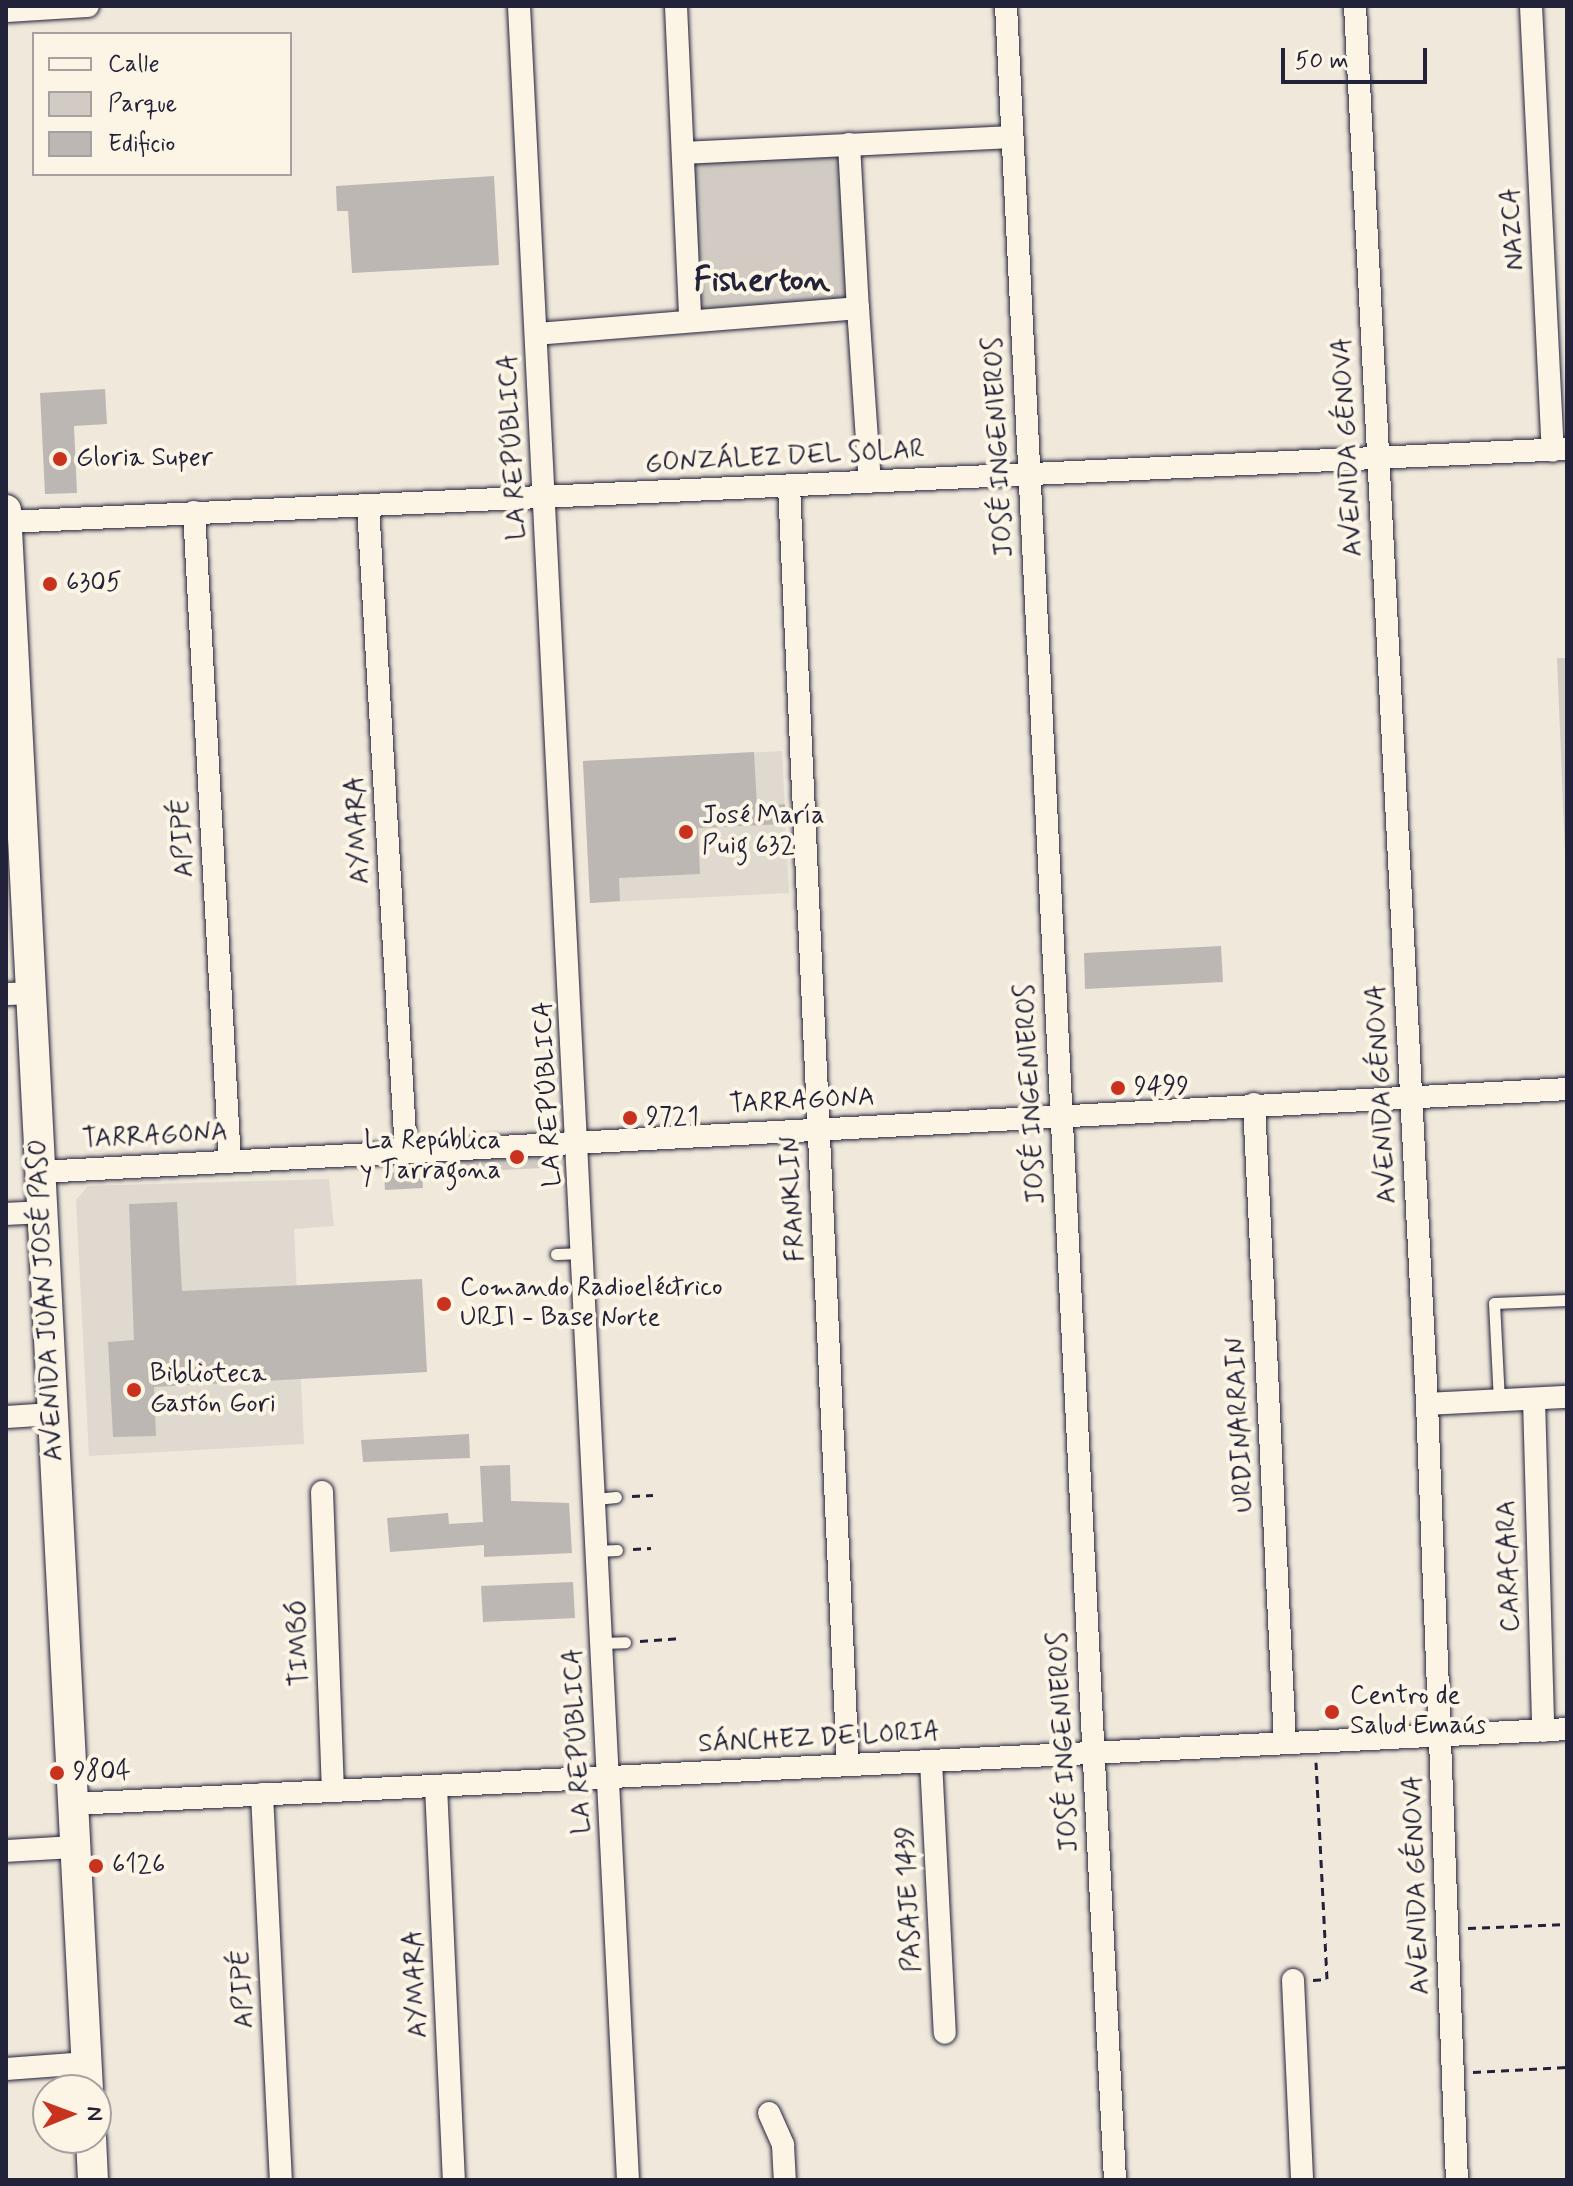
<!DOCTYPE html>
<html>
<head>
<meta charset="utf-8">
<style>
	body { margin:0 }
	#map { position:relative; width:1573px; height:2186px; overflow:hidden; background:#efe8db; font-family:Mynerve,sans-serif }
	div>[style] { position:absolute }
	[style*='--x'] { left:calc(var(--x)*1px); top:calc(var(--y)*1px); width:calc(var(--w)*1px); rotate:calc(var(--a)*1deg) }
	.built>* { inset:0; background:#e0d9cf }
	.green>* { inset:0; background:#d1cbc3 }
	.building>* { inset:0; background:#bcb7b3 }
	.path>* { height:3px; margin-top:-1.5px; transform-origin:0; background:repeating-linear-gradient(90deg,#22223b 0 8px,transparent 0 14px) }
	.roads { filter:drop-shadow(0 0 2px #22223b) drop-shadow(0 0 2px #22223b) }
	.lane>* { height:11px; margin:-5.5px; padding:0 5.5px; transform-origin:5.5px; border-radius:5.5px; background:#fcf5e5 }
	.street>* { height:22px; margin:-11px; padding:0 11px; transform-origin:11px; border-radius:11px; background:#fcf5e5 }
	.secondary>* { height:30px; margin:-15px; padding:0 15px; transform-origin:15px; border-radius:15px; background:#fcf5e5 }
	.dots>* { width:22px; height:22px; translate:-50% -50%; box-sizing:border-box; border:4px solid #fcf5e5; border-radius:50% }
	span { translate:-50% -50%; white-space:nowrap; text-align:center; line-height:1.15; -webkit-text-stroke:8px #fcf5e5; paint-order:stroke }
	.street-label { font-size:26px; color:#22223b }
	.poi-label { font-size:26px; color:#22223b }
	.left { translate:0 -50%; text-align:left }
	.right { translate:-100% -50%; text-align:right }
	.district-label { font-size:34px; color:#22223b; font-weight:700 }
	.frame { position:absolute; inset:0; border:8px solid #22223b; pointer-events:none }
	.legend { position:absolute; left:32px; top:32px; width:260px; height:144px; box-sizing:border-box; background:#fcf5e5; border:2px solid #a5a1a1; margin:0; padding:10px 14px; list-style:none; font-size:24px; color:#22223b }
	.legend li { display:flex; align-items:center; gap:16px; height:40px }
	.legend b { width:40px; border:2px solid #a5a1a1 }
	.north { position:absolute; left:32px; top:2074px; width:80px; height:80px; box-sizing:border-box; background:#fcf5e5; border:2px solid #a5a1a1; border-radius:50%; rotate:89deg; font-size:22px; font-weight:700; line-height:32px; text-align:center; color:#22223b }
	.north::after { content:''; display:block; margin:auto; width:28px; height:36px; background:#c8321e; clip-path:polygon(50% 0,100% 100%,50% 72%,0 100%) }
	.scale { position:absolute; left:1281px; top:48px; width:146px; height:36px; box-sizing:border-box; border:4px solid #22223b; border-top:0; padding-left:10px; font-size:24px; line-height:28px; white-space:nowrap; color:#22223b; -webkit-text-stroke:6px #fcf5e5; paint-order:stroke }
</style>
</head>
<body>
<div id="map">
	<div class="built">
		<i style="clip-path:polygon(782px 751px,789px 893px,590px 903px,583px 761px)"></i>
		<i style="clip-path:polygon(329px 1179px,334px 1226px,294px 1229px,304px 1444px,89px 1456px,76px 1200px,88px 1186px)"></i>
	</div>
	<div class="green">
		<i style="clip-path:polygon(841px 154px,847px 300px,704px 309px,696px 301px,691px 163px)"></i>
		<i style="clip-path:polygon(1567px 658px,1567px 853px,1565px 853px,1557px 658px)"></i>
		<i style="clip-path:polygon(540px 1153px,541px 1168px,422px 1174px,421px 1160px)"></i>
	</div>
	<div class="building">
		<i style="clip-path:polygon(494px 176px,499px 265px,352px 273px,348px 211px,337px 211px,336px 186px)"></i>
		<i style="clip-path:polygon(105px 389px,107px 424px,74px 426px,77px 493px,45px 494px,40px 393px)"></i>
		<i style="clip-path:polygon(754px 752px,757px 806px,785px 804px,786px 824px,698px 828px,700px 874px,619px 878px,620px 901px,590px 903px,583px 761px)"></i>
		<i style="clip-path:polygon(1221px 946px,1223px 982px,1085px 989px,1084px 953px)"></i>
		<i style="clip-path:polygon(422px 1171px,423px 1188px,385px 1190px,384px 1173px)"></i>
		<i style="clip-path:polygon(177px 1202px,182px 1291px,422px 1279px,427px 1372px,154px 1387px,156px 1436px,113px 1437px,108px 1342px,134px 1340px,129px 1204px)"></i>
		<i style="clip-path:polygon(469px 1434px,470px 1458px,363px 1462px,361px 1440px)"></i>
		<i style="clip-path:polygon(510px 1465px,511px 1501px,569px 1503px,572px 1553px,484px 1557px,484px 1545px,390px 1552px,387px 1518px,448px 1513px,449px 1524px,483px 1522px,480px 1466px)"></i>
		<i style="clip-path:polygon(573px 1582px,575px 1618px,483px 1622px,481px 1586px)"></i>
	</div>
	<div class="path">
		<i style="--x:632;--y:1496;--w:21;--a:-3"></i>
		<i style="--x:633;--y:1549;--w:18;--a:-3"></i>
		<i style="--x:640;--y:1641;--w:42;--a:-4.1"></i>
		<i style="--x:1468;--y:1928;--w:99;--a:-2.3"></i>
		<i style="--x:1313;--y:1980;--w:14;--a:-4"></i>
		<i style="--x:1327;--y:1979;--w:217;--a:-92.9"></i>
		<i style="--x:1473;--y:2072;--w:94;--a:-3"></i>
	</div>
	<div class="roads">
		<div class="lane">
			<i style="--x:556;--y:1254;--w:28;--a:-2"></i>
			<i style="--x:1499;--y:1401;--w:98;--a:-92.9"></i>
			<i style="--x:1494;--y:1303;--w:73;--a:-2.4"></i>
			<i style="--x:596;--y:1499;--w:20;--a:-6"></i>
			<i style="--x:598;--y:1551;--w:19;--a:-3"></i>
			<i style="--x:602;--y:1643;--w:23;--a:-2"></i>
		</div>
		<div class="street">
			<i style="--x:519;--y:6;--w:2177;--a:87.13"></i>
			<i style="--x:676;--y:6;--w:314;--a:87.4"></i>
			<i style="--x:1006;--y:6;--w:2177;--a:87.13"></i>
			<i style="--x:1355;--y:6;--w:1400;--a:87.05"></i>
			<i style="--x:1427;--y:1404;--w:777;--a:87.79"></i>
			<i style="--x:1531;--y:6;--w:445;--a:87.2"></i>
			<i style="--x:6;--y:11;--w:82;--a:-3.5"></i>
			<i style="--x:849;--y:144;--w:164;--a:86.9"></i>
			<i style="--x:683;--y:153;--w:329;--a:-2.8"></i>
			<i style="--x:536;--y:334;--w:323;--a:-4.6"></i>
			<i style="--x:858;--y:308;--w:174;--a:86.1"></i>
			<i style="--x:789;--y:486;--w:1280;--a:87.36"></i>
			<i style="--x:368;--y:506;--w:647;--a:86.63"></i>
			<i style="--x:194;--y:512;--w:650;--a:86.83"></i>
			<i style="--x:7;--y:522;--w:1562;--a:-2.68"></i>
			<i style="--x:6;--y:994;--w:24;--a:-2"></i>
			<i style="--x:1254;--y:1104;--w:640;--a:87.22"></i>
			<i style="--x:40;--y:1172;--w:1529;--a:-3.11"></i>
			<i style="--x:6;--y:1214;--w:37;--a:-3"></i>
			<i style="--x:1534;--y:1399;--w:332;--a:88.4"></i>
			<i style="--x:1427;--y:1404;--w:140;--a:-2.9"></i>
			<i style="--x:6;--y:1417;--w:47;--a:-3.7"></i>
			<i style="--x:322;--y:1492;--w:299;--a:87.9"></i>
			<i style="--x:931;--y:1761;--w:272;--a:87.1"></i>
			<i style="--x:436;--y:1786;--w:394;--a:87.4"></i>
			<i style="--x:262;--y:1794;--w:386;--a:87.2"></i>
			<i style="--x:73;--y:1804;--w:1496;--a:-2.87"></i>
			<i style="--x:6;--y:1851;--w:70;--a:-3.3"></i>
			<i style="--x:1293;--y:1980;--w:200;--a:87.4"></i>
			<i style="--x:6;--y:2069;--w:81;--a:-4.2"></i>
			<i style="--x:769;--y:2113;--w:35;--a:66"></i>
			<i style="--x:783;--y:2145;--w:35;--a:87"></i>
		</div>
		<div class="secondary">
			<i style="--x:6;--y:510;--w:1582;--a:87.03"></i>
			<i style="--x:91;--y:2138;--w:42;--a:87.3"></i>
		</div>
	</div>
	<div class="dots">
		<i style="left:60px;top:459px;background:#c8321e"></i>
		<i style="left:50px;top:584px;background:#c8321e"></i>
		<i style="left:686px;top:832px;background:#c8321e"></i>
		<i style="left:1118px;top:1088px;background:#c8321e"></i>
		<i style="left:630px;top:1118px;background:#c8321e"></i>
		<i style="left:517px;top:1157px;background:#c8321e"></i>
		<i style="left:444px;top:1304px;background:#c8321e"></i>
		<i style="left:134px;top:1390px;background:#c8321e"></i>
		<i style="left:1332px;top:1712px;background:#c8321e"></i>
		<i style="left:57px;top:1773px;background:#c8321e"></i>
		<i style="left:96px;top:1866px;background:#c8321e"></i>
	</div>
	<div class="street-label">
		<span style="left:1514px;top:229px;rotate:-93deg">NAZCA</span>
		<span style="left:514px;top:447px;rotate:-93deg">LA REPÚBLICA</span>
		<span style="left:1000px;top:447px;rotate:-93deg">JOSÉ INGENIEROS</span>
		<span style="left:1349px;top:447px;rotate:-93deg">AVENIDA GÉNOVA</span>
		<span style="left:785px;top:458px;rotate:-3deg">GONZÁLEZ DEL SOLAR</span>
		<span style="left:359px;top:830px;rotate:-93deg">AYMARA</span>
		<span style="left:184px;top:838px;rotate:-93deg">APIPÉ</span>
		<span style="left:549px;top:1094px;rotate:-93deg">LA REPÚBLICA</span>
		<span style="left:1032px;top:1094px;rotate:-93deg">JOSÉ INGENIEROS</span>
		<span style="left:1383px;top:1094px;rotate:-93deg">AVENIDA GÉNOVA</span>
		<span style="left:802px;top:1102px;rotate:-3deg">TARRAGONA</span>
		<span style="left:155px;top:1137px;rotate:-3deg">TARRAGONA</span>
		<span style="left:794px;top:1199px;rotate:-93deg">FRANKLIN</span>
		<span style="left:47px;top:1300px;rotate:-93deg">AVENIDA JUAN JOSÉ PASO</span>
		<span style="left:1241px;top:1425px;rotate:-93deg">URDINARRAIN</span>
		<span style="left:1510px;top:1566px;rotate:-92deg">CARACARA</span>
		<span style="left:300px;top:1643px;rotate:-92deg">TIMBÓ</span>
		<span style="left:819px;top:1739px;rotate:-3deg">SÁNCHEZ DE LORIA</span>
		<span style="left:579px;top:1741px;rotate:-93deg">LA REPÚBLICA</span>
		<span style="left:1065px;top:1742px;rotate:-93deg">JOSÉ INGENIEROS</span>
		<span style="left:1418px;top:1885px;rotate:-92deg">AVENIDA GÉNOVA</span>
		<span style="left:910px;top:1899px;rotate:-93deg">PASAJE 1439</span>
		<span style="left:417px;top:1984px;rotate:-93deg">AYMARA</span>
		<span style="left:244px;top:1989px;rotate:-93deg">APIPÉ</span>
	</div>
	<div class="poi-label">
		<span class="left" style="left:76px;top:459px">Gloria Super</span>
		<span class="left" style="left:66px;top:584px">6305</span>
		<span class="left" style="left:702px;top:832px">José María<br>Puig 632</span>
		<span class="left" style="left:1134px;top:1088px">9499</span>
		<span class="left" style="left:646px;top:1118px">9721</span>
		<span class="right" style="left:501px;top:1157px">La República<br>y Tarragona</span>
		<span class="left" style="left:460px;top:1304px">Comando Radioeléctrico<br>URII - Base Norte</span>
		<span class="left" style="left:150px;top:1390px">Biblioteca<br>Gastón Gori</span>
		<span class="left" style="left:1350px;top:1712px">Centro de<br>Salud Emaús</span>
		<span class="left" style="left:73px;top:1773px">9804</span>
		<span class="left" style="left:112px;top:1866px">6126</span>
	</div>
	<div class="district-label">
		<span style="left:762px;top:281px">Fisherton</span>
	</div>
	<div class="frame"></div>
	<ul class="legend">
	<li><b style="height:10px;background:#fcf5e5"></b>Calle</li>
	<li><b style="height:22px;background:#d1cbc3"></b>Parque</li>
	<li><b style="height:22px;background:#bcb7b3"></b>Edificio</li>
	</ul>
	<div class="north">N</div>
	<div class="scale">50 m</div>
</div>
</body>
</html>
